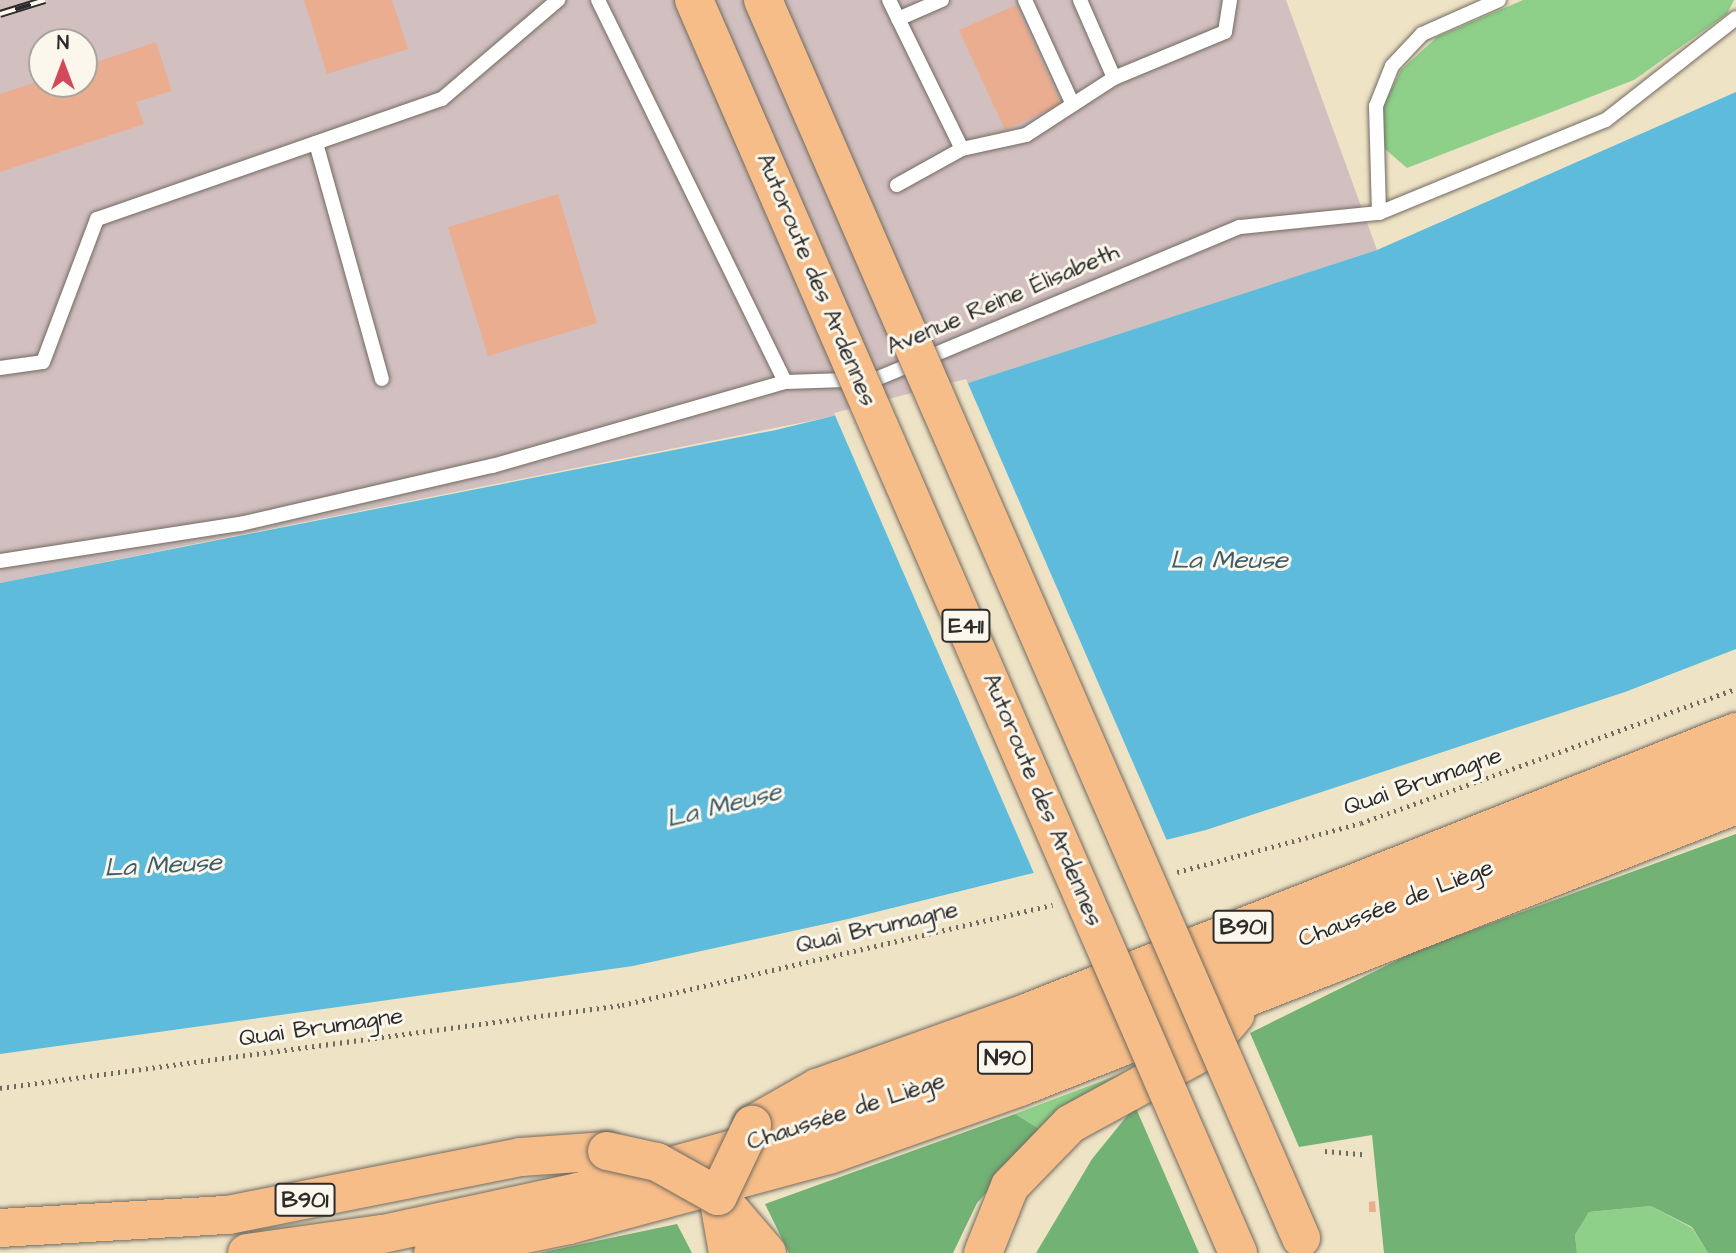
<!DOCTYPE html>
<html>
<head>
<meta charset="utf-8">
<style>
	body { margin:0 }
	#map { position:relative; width:1736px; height:1253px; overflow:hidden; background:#efe3c5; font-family:"Architects Daughter",sans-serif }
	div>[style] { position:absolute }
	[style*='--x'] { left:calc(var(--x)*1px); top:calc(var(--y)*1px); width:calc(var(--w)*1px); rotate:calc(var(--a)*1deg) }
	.industrial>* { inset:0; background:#d2bfbf }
	.green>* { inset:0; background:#8ed089 }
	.forest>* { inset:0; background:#72b275 }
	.water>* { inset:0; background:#5ebbdc }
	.pier>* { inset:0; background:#efe3c5 }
	.building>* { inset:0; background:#ebad90 }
	.path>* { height:4.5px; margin-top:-2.25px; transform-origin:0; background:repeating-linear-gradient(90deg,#706b61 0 2px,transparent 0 7px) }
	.roads { filter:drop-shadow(0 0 2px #706b61) drop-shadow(0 0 2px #706b61) }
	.service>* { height:14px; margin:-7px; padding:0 7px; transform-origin:7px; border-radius:7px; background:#fff }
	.primary>* { height:38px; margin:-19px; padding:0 19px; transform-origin:19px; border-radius:19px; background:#f7bd88 }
	.rail>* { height:8px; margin-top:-4px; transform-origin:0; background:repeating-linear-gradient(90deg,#fbf7ec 0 16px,#2b2b2b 0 32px); box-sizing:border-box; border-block:2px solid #2b2b2b }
	.bridges { filter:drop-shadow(0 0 2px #706b61) drop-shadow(0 0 2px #706b61) }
	.primary-bridge>* { height:38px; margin:-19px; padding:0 19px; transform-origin:19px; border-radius:19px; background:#f7bd88 }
	.motorway-bridge>* { height:38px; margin:-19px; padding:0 19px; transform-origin:19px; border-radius:19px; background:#f7bd88 }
	span { translate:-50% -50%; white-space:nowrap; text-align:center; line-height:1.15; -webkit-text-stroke:6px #fbf7ec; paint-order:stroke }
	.shield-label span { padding:2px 5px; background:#fbf7ec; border:2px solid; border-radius:5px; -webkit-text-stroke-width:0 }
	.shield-label { font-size:23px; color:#2b2b2b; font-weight:700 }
	.street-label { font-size:24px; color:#2b2b2b }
	.water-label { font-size:26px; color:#3d5d69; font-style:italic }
	.north { position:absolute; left:28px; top:28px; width:70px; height:70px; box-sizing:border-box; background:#fbf7ec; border:2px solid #a8a59f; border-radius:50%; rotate:0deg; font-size:19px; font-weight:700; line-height:28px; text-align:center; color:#2b2b2b }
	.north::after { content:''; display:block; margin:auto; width:24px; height:32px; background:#d1495b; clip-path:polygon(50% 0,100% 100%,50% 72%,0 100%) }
</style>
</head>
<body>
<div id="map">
	<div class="industrial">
		<i style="clip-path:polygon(evenodd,0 0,1286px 0,1377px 250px,968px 383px,835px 416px,0 583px,0 0,42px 42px,84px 42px,84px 84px,42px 84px,42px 42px)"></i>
	</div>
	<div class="green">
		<i style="clip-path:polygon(1523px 0,1734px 0,1727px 14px,1634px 80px,1407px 168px,1385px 149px,1382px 108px,1401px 70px,1437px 37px)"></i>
		<i style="clip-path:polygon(1126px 1072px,1041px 1130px,1015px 1114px)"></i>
		<i style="clip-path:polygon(1651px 1206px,1692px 1228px,1708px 1253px,1577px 1253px,1575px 1235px,1589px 1212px)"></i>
	</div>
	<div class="forest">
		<i style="clip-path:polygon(1736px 834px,1736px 1253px,1708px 1253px,1692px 1227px,1651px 1206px,1589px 1212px,1575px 1235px,1577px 1253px,1384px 1253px,1372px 1135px,1299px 1147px,1250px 1033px,1418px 950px)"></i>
		<i style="clip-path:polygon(1135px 1106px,1199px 1253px,1036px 1253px,1092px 1159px)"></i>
		<i style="clip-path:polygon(1015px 1114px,1041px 1130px,977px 1203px,953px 1253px,789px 1253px,765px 1204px)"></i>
		<i style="clip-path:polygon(677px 1224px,692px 1253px,539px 1253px)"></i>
	</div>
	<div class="water">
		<i style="clip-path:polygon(1736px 92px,1736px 649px,1625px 692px,1206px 830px,848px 919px,633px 966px,0 1054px,0 583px,776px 430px,968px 383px,1377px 250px)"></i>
	</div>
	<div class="pier">
		<i style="clip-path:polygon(966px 379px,1168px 843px,1036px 878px,834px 413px)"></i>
	</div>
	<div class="building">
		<i style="clip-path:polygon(304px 0,392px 0,408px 49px,327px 74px)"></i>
		<i style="clip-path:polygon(1016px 5px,1061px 104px,1005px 130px,959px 30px)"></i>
		<i style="clip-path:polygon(156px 42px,172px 91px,136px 102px,144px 124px,0 172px,0 94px,42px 80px,84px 84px,84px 66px)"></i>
		<i style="clip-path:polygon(558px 194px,597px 323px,488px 356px,448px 227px)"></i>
		<i style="clip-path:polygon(1375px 1201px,1376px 1212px,1369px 1212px,1369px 1202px)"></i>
	</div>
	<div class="path">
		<i style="--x:1177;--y:872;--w:190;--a:-14.9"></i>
		<i style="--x:1361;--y:823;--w:398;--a:-19.7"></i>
		<i style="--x:0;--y:1088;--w:628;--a:-7.6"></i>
		<i style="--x:622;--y:1005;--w:442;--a:-13.1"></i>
		<i style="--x:1325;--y:1151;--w:38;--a:5"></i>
	</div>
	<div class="roads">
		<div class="service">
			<i style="--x:598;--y:0;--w:425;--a:63.9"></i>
			<i style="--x:785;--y:382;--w:91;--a:-1.9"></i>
			<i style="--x:876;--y:379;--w:394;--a:-22.7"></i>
			<i style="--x:1240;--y:227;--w:140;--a:-5.8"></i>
			<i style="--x:1379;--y:213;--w:107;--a:-91.6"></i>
			<i style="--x:1376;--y:106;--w:43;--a:-68.2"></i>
			<i style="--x:1392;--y:66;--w:44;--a:-46.8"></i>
			<i style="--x:1422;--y:34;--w:84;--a:-23.8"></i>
			<i style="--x:889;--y:0;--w:166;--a:63.9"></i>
			<i style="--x:962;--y:149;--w:66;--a:-12.3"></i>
			<i style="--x:1026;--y:135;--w:105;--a:-32.9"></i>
			<i style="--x:1114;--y:78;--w:120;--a:-22.5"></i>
			<i style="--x:1225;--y:32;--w:32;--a:-81"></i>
			<i style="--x:1025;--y:0;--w:115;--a:65.4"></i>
			<i style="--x:1080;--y:0;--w:85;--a:66.4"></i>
			<i style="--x:898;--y:19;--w:48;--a:-23.4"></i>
			<i style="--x:316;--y:143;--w:245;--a:74.4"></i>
			<i style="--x:897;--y:185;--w:74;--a:-29"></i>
			<i style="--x:1379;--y:213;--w:245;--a:-22.3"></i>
			<i style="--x:1606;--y:120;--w:165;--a:-38.1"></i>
			<i style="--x:0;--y:368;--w:43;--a:-7.9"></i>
			<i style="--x:43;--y:362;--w:153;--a:-69.3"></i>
			<i style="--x:97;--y:219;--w:365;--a:-19.2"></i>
			<i style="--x:442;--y:99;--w:153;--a:-40.5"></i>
			<i style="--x:0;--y:561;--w:243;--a:-8.8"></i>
			<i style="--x:240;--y:524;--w:259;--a:-13"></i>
			<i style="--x:492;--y:466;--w:305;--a:-16"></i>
		</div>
		<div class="primary">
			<i style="--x:752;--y:1125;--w:75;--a:-29.6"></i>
			<i style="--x:817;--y:1088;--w:222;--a:-19.7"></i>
			<i style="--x:1026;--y:1013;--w:764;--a:-21.59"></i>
			<i style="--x:718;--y:1196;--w:75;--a:49.3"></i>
			<i style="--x:718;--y:1196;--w:58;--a:80"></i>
			<i style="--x:0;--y:1228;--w:228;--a:-3.3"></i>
			<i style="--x:228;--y:1215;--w:299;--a:-11.2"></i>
			<i style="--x:521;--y:1157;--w:86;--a:-4"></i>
			<i style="--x:247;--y:1253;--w:137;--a:-8"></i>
			<i style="--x:383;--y:1234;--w:199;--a:-12.2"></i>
			<i style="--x:578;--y:1192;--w:250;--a:-15.5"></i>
			<i style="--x:819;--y:1125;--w:983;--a:-21.16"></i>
			<i style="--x:433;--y:1253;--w:139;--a:-11.6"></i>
			<i style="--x:569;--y:1225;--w:269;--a:-15.1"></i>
			<i style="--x:829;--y:1155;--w:203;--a:-19.6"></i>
			<i style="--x:1020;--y:1087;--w:770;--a:-21.5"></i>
			<i style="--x:983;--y:1253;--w:72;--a:-68.1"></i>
			<i style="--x:1010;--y:1186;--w:86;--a:-45.9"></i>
			<i style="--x:1070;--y:1124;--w:153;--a:-28.6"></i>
			<i style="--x:1204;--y:1051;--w:48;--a:-49.3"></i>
		</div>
	</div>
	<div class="rail">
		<i style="--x:0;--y:14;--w:47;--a:-17.3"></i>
	</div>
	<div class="bridges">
		<div class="primary-bridge">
			<i style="--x:607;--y:1151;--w:51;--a:12.4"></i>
			<i style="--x:657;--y:1162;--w:70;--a:29.1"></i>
			<i style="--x:718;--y:1196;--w:79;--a:-64.4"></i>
		</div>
		<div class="motorway-bridge">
			<i style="--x:694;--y:0;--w:1366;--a:66.53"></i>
			<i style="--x:763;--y:0;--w:1350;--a:66.51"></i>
		</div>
	</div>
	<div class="shield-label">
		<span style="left:966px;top:626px">E411</span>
		<span style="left:1243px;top:927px">B901</span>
		<span style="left:1005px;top:1058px">N90</span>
		<span style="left:305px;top:1200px">B901</span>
	</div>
	<div class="street-label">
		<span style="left:816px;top:280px;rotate:67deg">Autoroute des Ardennes</span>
		<span style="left:1003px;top:300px;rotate:-23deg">Avenue Reine Élisabeth</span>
		<span style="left:1423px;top:782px;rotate:-19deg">Quai Brumagne</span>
		<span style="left:1042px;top:800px;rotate:67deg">Autoroute des Ardennes</span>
		<span style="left:1396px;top:904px;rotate:-21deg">Chaussée de Liège</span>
		<span style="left:877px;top:928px;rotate:-13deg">Quai Brumagne</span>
		<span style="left:321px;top:1028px;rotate:-8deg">Quai Brumagne</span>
		<span style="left:846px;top:1112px;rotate:-18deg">Chaussée de Liège</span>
	</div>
	<div class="water-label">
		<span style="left:1229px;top:561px">La Meuse</span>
		<span style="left:724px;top:806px;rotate:-14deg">La Meuse</span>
		<span style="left:163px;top:866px;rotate:-3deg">La Meuse</span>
	</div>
	<div class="north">N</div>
</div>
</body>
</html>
